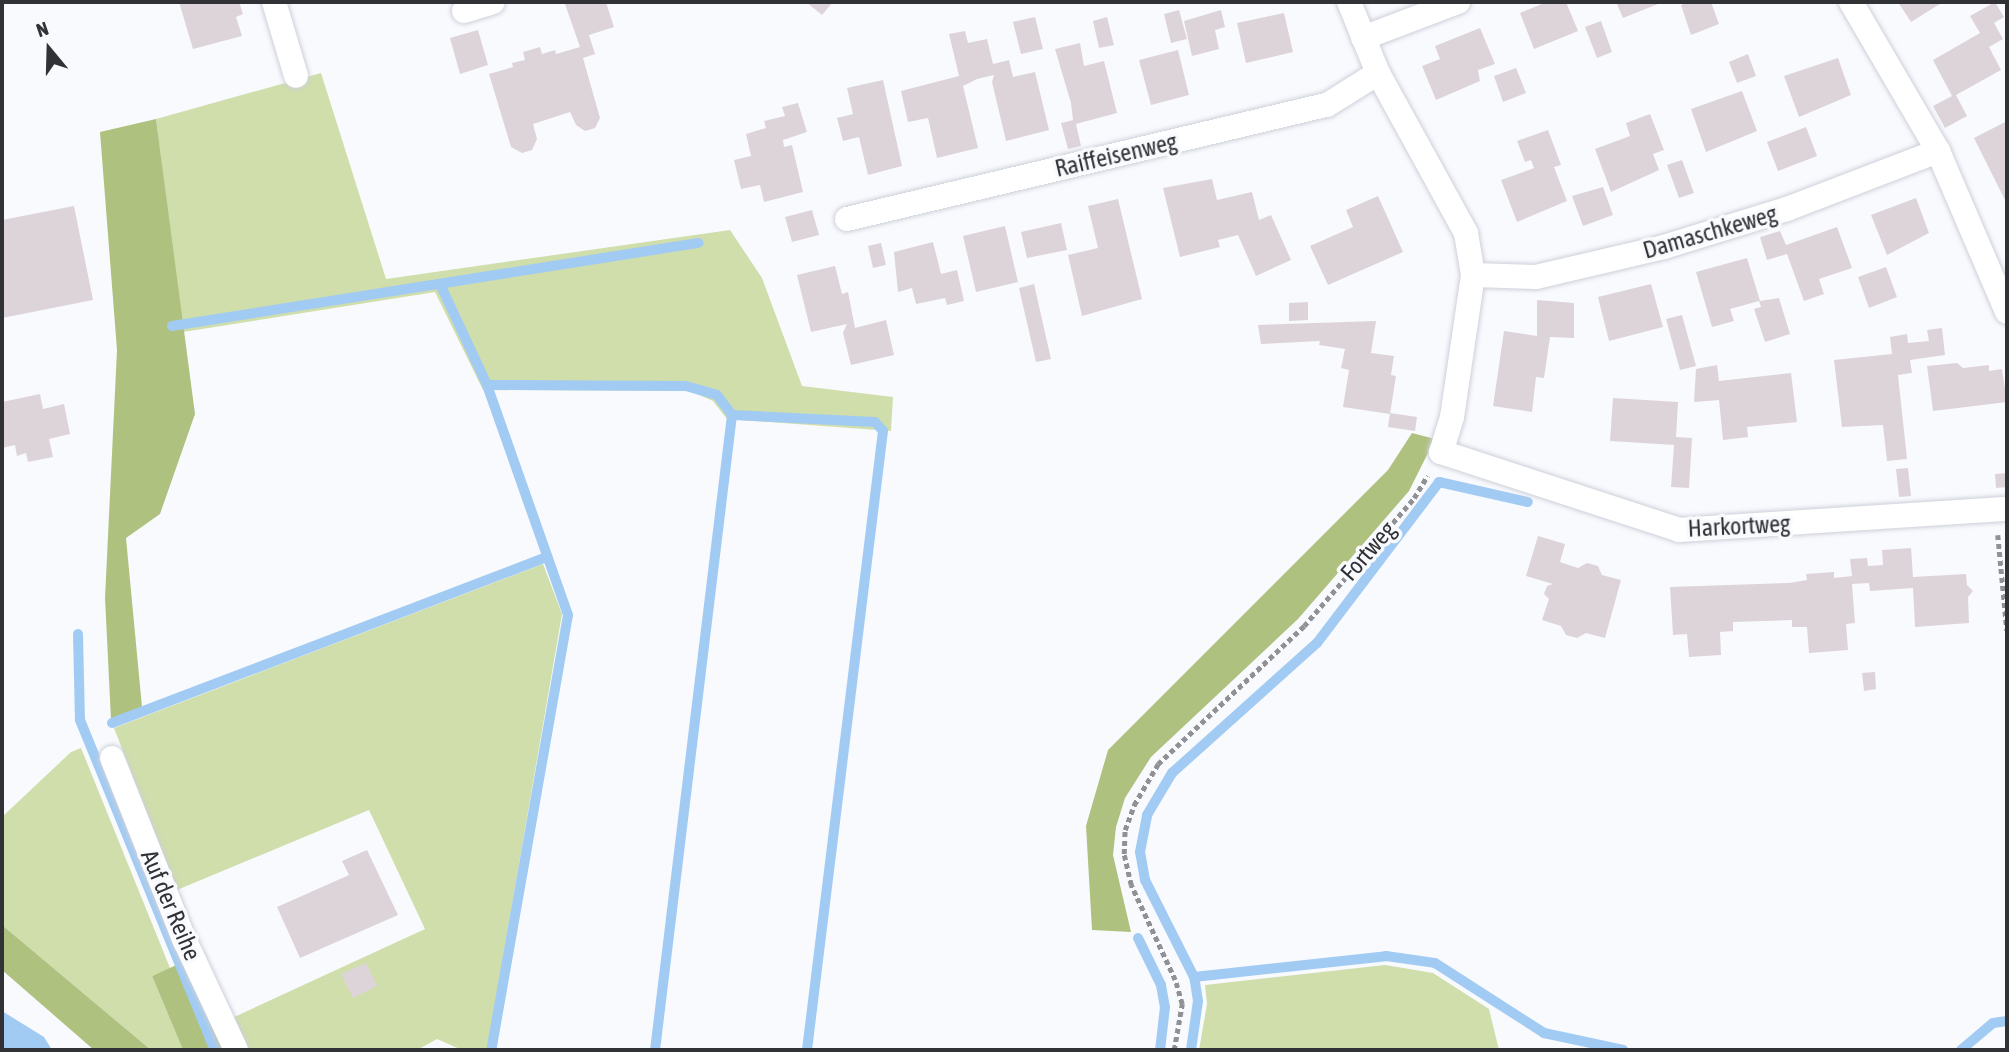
<!DOCTYPE html>
<html>
<head>
<meta charset="utf-8">
<style>
	body { margin:0 }
	#map { position:relative; width:2009px; height:1052px; overflow:hidden; background:#f9fafe; font-family:"Asap Condensed",sans-serif }
	div>[style] { position:absolute }
	[style*='--x'] { left:calc(var(--x)*1px); top:calc(var(--y)*1px); width:calc(var(--w)*1px); rotate:calc(var(--a)*1deg) }
	.green>* { inset:0; background:#cfdeab }
	.forest>* { inset:0; background:#afc17f }
	.water>* { inset:0; background:#a2cbf4 }
	.stream>* { height:10px; margin:-5px; padding:0 5px; transform-origin:5px; border-radius:5px; background:#a2cbf4 }
	.building>* { inset:0; background:#ddd4da }
	.path>* { height:4.5px; margin-top:-2.25px; transform-origin:0; background:repeating-linear-gradient(90deg,#909195 0 5px,transparent 0 8.5px) }
	.roads { filter:drop-shadow(0 0 2px #cdd0d9) drop-shadow(0 0 2px #cdd0d9) }
	.minor>* { height:24px; margin:-12px; padding:0 12px; transform-origin:12px; border-radius:12px; background:#fff }
	span { translate:-50% -50%; white-space:nowrap; text-align:center; line-height:1.15; -webkit-text-stroke:7px #f9fafe; paint-order:stroke }
	.street-label { font-size:24px; color:#313236 }
	.frame { position:absolute; inset:0; border:4px solid #313236; pointer-events:none }
	.north { position:absolute; left:14px; top:14px; width:70px; height:70px; -webkit-text-stroke:5px #f9fafe; paint-order:stroke; rotate:341deg; font-size:19px; font-weight:700; line-height:28px; text-align:center; color:#313236 }
	.north::after { content:''; display:block; margin:auto; width:24px; height:32px; background:#313236; clip-path:polygon(50% 0,100% 100%,50% 72%,0 100%) }
</style>
</head>
<body>
<div id="map">
	<div class="green">
		<i style="clip-path:polygon(321px 73px,386px 279px,730px 230px,762px 278px,802px 386px,893px 397px,891px 431px,727px 419px,713px 401px,690px 391px,483px 390px,435px 292px,183px 332px,156px 119px)"></i>
		<i style="clip-path:polygon(543px 564px,562px 614px,487px 1050px,462px 1050px,437px 1039px,417px 1050px,249px 1050px,232px 1018px,425px 929px,369px 810px,177px 890px,114px 728px)"></i>
		<i style="clip-path:polygon(81px 748px,170px 968px,152px 976px,183px 1050px,151px 1050px,2px 925px,2px 817px,71px 752px)"></i>
		<i style="clip-path:polygon(1385px 965px,1433px 973px,1489px 1009px,1499px 1050px,1199px 1050px,1207px 1004px,1205px 985px)"></i>
	</div>
	<div class="forest">
		<i style="clip-path:polygon(156px 119px,195px 414px,160px 514px,126px 538px,142px 707px,111px 720px,105px 598px,117px 350px,100px 132px)"></i>
		<i style="clip-path:polygon(1412px 433px,1435px 439px,1409px 491px,1298px 619px,1151px 757px,1125px 798px,1116px 827px,1113px 855px,1131px 932px,1092px 930px,1086px 826px,1108px 750px,1388px 470px)"></i>
		<i style="clip-path:polygon(2px 925px,151px 1050px,94px 1050px,2px 970px)"></i>
		<i style="clip-path:polygon(183px 962px,224px 1050px,183px 1050px,152px 976px)"></i>
	</div>
	<div class="water">
		<i style="clip-path:polygon(2px 1011px,44px 1037px,52px 1050px,2px 1050px)"></i>
	</div>
	<div class="stream">
		<i style="--x:440;--y:284;--w:111;--a:65"></i>
		<i style="--x:487;--y:385;--w:244;--a:70.6"></i>
		<i style="--x:568;--y:615;--w:442;--a:100"></i>
		<i style="--x:172;--y:326;--w:533;--a:-8.97"></i>
		<i style="--x:487;--y:385;--w:199;--a:0.3"></i>
		<i style="--x:686;--y:386;--w:32;--a:16"></i>
		<i style="--x:717;--y:395;--w:25;--a:53"></i>
		<i style="--x:732;--y:415;--w:640;--a:96.91"></i>
		<i style="--x:732;--y:415;--w:143;--a:2.8"></i>
		<i style="--x:875;--y:422;--w:12;--a:48"></i>
		<i style="--x:883;--y:431;--w:624;--a:97"></i>
		<i style="--x:78;--y:634;--w:86;--a:88.7"></i>
		<i style="--x:80;--y:720;--w:357;--a:67.8"></i>
		<i style="--x:112;--y:723;--w:466;--a:-20.9"></i>
		<i style="--x:1138;--y:938;--w:52;--a:63.9"></i>
		<i style="--x:1161;--y:985;--w:22;--a:80"></i>
		<i style="--x:1165;--y:1007;--w:43;--a:96.6"></i>
		<i style="--x:1194;--y:977;--w:193;--a:-6.2"></i>
		<i style="--x:1386;--y:956;--w:49;--a:8.1"></i>
		<i style="--x:1435;--y:963;--w:130;--a:32.7"></i>
		<i style="--x:1544;--y:1033;--w:81;--a:12.1"></i>
		<i style="--x:1191;--y:1050;--w:49;--a:-81.9"></i>
		<i style="--x:1198;--y:1001;--w:24;--a:-99"></i>
		<i style="--x:1194;--y:977;--w:109;--a:-116.8"></i>
		<i style="--x:1145;--y:880;--w:28;--a:-100"></i>
		<i style="--x:1140;--y:852;--w:38;--a:-79"></i>
		<i style="--x:1147;--y:815;--w:49;--a:-59.2"></i>
		<i style="--x:1172;--y:773;--w:195;--a:-41.9"></i>
		<i style="--x:1317;--y:643;--w:202;--a:-52.8"></i>
		<i style="--x:1439;--y:482;--w:91;--a:12.7"></i>
		<i style="--x:1961;--y:1050;--w:42;--a:-40.2"></i>
		<i style="--x:1993;--y:1023;--w:14;--a:-8"></i>
	</div>
	<div class="building">
		<i style="clip-path:polygon(179px 2px,239px 2px,243px 14px,236px 17px,242px 36px,193px 49px)"></i>
		<i style="clip-path:polygon(573px 2px,606px 2px,614px 27px,589px 35px,595px 54px,583px 58px,600px 118px,595px 128px,585px 131px,576px 125px,570px 112px,533px 124px,537px 139px,532px 150px,522px 153px,511px 147px,489px 74px,513px 67px,512px 63px,525px 60px,523px 52px,540px 47px,542px 54px,555px 50px,556px 54px,580px 47px,565px 4px)"></i>
		<i style="clip-path:polygon(806px 2px,833px 2px,822px 15px)"></i>
		<i style="clip-path:polygon(1547px 2px,1566px 2px,1578px 31px,1534px 49px,1520px 13px)"></i>
		<i style="clip-path:polygon(1616px 2px,1663px 2px,1623px 18px)"></i>
		<i style="clip-path:polygon(1690px 2px,1711px 2px,1719px 24px,1691px 35px,1681px 5px)"></i>
		<i style="clip-path:polygon(1898px 2px,1943px 2px,1911px 22px)"></i>
		<i style="clip-path:polygon(1995px 2px,2004px 17px,1994px 23px,2003px 39px,1989px 47px,2001px 70px,1956px 95px,1967px 116px,1945px 128px,1933px 106px,1952px 96px,1933px 60px,1980px 33px,1970px 16px)"></i>
		<i style="clip-path:polygon(1179px 10px,1187px 39px,1171px 43px,1164px 14px)"></i>
		<i style="clip-path:polygon(1221px 10px,1225px 27px,1215px 30px,1219px 49px,1192px 56px,1184px 21px)"></i>
		<i style="clip-path:polygon(1284px 13px,1293px 52px,1246px 63px,1237px 23px)"></i>
		<i style="clip-path:polygon(1035px 17px,1043px 49px,1021px 54px,1013px 22px)"></i>
		<i style="clip-path:polygon(1107px 17px,1114px 45px,1099px 48px,1093px 21px)"></i>
		<i style="clip-path:polygon(1601px 21px,1612px 52px,1597px 58px,1585px 27px)"></i>
		<i style="clip-path:polygon(1480px 28px,1495px 64px,1478px 70px,1480px 81px,1436px 100px,1422px 66px,1440px 59px,1435px 46px)"></i>
		<i style="clip-path:polygon(478px 30px,488px 65px,460px 74px,450px 38px)"></i>
		<i style="clip-path:polygon(965px 31px,968px 43px,987px 39px,993px 64px,1009px 60px,1013px 77px,1035px 72px,1049px 130px,1006px 141px,992px 82px,994px 75px,977px 79px,963px 86px,978px 148px,937px 158px,928px 118px,908px 122px,901px 91px,959px 76px,949px 34px)"></i>
		<i style="clip-path:polygon(1080px 43px,1084px 66px,1104px 61px,1117px 113px,1076px 124px,1081px 146px,1068px 149px,1061px 123px,1073px 120px,1071px 103px,1055px 49px)"></i>
		<i style="clip-path:polygon(1178px 50px,1189px 95px,1151px 105px,1139px 60px)"></i>
		<i style="clip-path:polygon(1748px 54px,1756px 76px,1737px 83px,1729px 62px)"></i>
		<i style="clip-path:polygon(1838px 58px,1851px 95px,1799px 117px,1784px 76px)"></i>
		<i style="clip-path:polygon(1516px 68px,1526px 93px,1503px 102px,1494px 76px)"></i>
		<i style="clip-path:polygon(883px 80px,902px 166px,868px 175px,859px 137px,843px 141px,837px 118px,853px 114px,847px 88px)"></i>
		<i style="clip-path:polygon(1742px 91px,1757px 131px,1706px 152px,1691px 109px)"></i>
		<i style="clip-path:polygon(798px 103px,807px 132px,783px 140px,784px 147px,792px 145px,803px 192px,764px 202px,760px 185px,741px 189px,734px 160px,751px 156px,746px 134px,766px 128px,764px 121px,785px 116px,782px 107px)"></i>
		<i style="clip-path:polygon(1650px 114px,1664px 150px,1653px 154px,1659px 170px,1611px 192px,1595px 149px,1630px 136px,1626px 123px)"></i>
		<i style="clip-path:polygon(2007px 121px,2007px 204px,1974px 138px)"></i>
		<i style="clip-path:polygon(1806px 127px,1817px 156px,1778px 171px,1767px 142px)"></i>
		<i style="clip-path:polygon(1548px 130px,1561px 165px,1554px 167px,1567px 201px,1517px 222px,1501px 180px,1534px 168px,1531px 160px,1525px 162px,1517px 141px)"></i>
		<i style="clip-path:polygon(1682px 160px,1694px 193px,1679px 198px,1667px 165px)"></i>
		<i style="clip-path:polygon(1212px 179px,1217px 200px,1252px 192px,1259px 220px,1271px 215px,1291px 260px,1256px 276px,1238px 235px,1218px 240px,1220px 247px,1180px 257px,1163px 188px)"></i>
		<i style="clip-path:polygon(1603px 187px,1613px 215px,1583px 226px,1572px 196px)"></i>
		<i style="clip-path:polygon(1378px 196px,1403px 252px,1328px 285px,1310px 246px,1353px 227px,1346px 210px)"></i>
		<i style="clip-path:polygon(1916px 198px,1929px 233px,1887px 255px,1871px 215px)"></i>
		<i style="clip-path:polygon(1118px 199px,1142px 299px,1082px 316px,1068px 255px,1098px 248px,1088px 206px)"></i>
		<i style="clip-path:polygon(74px 206px,93px 300px,2px 318px,2px 220px)"></i>
		<i style="clip-path:polygon(812px 210px,819px 235px,792px 242px,785px 217px)"></i>
		<i style="clip-path:polygon(1061px 223px,1067px 250px,1027px 258px,1021px 232px)"></i>
		<i style="clip-path:polygon(1005px 226px,1018px 282px,976px 292px,963px 236px)"></i>
		<i style="clip-path:polygon(1837px 227px,1852px 268px,1819px 279px,1824px 294px,1804px 301px,1787px 254px,1767px 260px,1760px 237px,1780px 231px,1786px 245px)"></i>
		<i style="clip-path:polygon(933px 242px,941px 274px,957px 270px,964px 301px,947px 305px,945px 298px,916px 304px,912px 288px,898px 292px,894px 252px)"></i>
		<i style="clip-path:polygon(881px 243px,886px 265px,873px 268px,868px 246px)"></i>
		<i style="clip-path:polygon(1747px 258px,1760px 301px,1779px 298px,1790px 334px,1765px 342px,1754px 309px,1761px 307px,1759px 301px,1730px 309px,1734px 321px,1712px 327px,1696px 272px)"></i>
		<i style="clip-path:polygon(835px 266px,842px 294px,848px 292px,855px 328px,886px 320px,894px 355px,851px 365px,843px 333px,847px 324px,811px 332px,797px 275px)"></i>
		<i style="clip-path:polygon(1886px 267px,1897px 297px,1869px 308px,1858px 277px)"></i>
		<i style="clip-path:polygon(1034px 284px,1051px 359px,1036px 362px,1019px 288px)"></i>
		<i style="clip-path:polygon(1651px 284px,1663px 327px,1609px 341px,1598px 297px)"></i>
		<i style="clip-path:polygon(1537px 300px,1574px 303px,1574px 338px,1550px 337px,1544px 378px,1536px 377px,1532px 412px,1493px 406px,1504px 331px,1537px 336px)"></i>
		<i style="clip-path:polygon(1308px 302px,1308px 320px,1289px 321px,1289px 303px)"></i>
		<i style="clip-path:polygon(1682px 315px,1696px 366px,1680px 370px,1666px 319px)"></i>
		<i style="clip-path:polygon(1376px 321px,1371px 353px,1394px 356px,1391px 375px,1396px 376px,1390px 414px,1343px 407px,1349px 370px,1341px 368px,1345px 349px,1319px 345px,1320px 341px,1261px 344px,1258px 325px)"></i>
		<i style="clip-path:polygon(1942px 328px,1945px 355px,1910px 360px,1912px 373px,1898px 375px,1907px 459px,1887px 461px,1883px 425px,1842px 427px,1834px 360px,1892px 354px,1890px 337px,1907px 334px,1908px 343px,1929px 341px,1927px 330px)"></i>
		<i style="clip-path:polygon(1957px 363px,1963px 368px,1989px 365px,1989px 371px,2002px 369px,2007px 402px,1933px 411px,1927px 366px)"></i>
		<i style="clip-path:polygon(1717px 365px,1719px 381px,1791px 373px,1797px 422px,1747px 427px,1748px 437px,1723px 440px,1719px 400px,1694px 402px,1696px 369px)"></i>
		<i style="clip-path:polygon(40px 394px,43px 409px,64px 404px,70px 434px,49px 439px,53px 457px,28px 462px,26px 453px,17px 456px,15px 445px,2px 448px,2px 402px)"></i>
		<i style="clip-path:polygon(1613px 398px,1678px 402px,1676px 437px,1692px 438px,1689px 488px,1671px 487px,1674px 445px,1610px 441px)"></i>
		<i style="clip-path:polygon(1390px 413px,1417px 417px,1415px 431px,1388px 427px)"></i>
		<i style="clip-path:polygon(1908px 468px,1911px 496px,1899px 497px,1896px 469px)"></i>
		<i style="clip-path:polygon(2007px 473px,2007px 487px,1996px 488px,1995px 474px)"></i>
		<i style="clip-path:polygon(1538px 536px,1565px 544px,1560px 562px,1578px 568px,1587px 563px,1598px 566px,1602px 575px,1621px 580px,1605px 638px,1586px 633px,1577px 638px,1566px 635px,1561px 626px,1542px 620px,1549px 599px,1544px 594px,1547px 586px,1553px 584px,1526px 576px)"></i>
		<i style="clip-path:polygon(1911px 548px,1913px 577px,1966px 574px,1967px 585px,1973px 591px,1968px 597px,1969px 623px,1915px 627px,1913px 588px,1870px 591px,1869px 583px,1852px 584px,1855px 623px,1846px 624px,1848px 650px,1809px 653px,1807px 627px,1792px 627px,1792px 620px,1733px 622px,1733px 631px,1720px 632px,1721px 655px,1689px 657px,1687px 634px,1673px 635px,1670px 587px,1789px 583px,1807px 580px,1806px 574px,1834px 572px,1834px 578px,1852px 576px,1850px 559px,1867px 558px,1868px 566px,1883px 565px,1882px 550px)"></i>
		<i style="clip-path:polygon(1875px 672px,1876px 689px,1864px 691px,1862px 673px)"></i>
		<i style="clip-path:polygon(367px 850px,398px 915px,300px 958px,277px 907px,349px 875px,342px 861px)"></i>
		<i style="clip-path:polygon(366px 963px,377px 986px,353px 998px,341px 974px)"></i>
	</div>
	<div class="path">
		<i style="--x:1998;--y:535;--w:96;--a:84.6"></i>
		<i style="--x:1174;--y:1050;--w:47;--a:-80.1"></i>
		<i style="--x:1182;--y:1004;--w:25;--a:-106"></i>
		<i style="--x:1175;--y:980;--w:105;--a:-114.9"></i>
		<i style="--x:1131;--y:885;--w:32;--a:-103"></i>
		<i style="--x:1124;--y:854;--w:24;--a:-88"></i>
		<i style="--x:1125;--y:830;--w:27;--a:-70"></i>
		<i style="--x:1134;--y:805;--w:48;--a:-59.7"></i>
		<i style="--x:1158;--y:764;--w:201;--a:-43.4"></i>
		<i style="--x:1304;--y:626;--w:169;--a:-49.3"></i>
		<i style="--x:1414;--y:498;--w:26;--a:-59"></i>
	</div>
	<div class="roads">
		<div class="minor">
			<i style="--x:274;--y:2;--w:77;--a:73.4"></i>
			<i style="--x:1349;--y:2;--w:77;--a:67.8"></i>
			<i style="--x:1378;--y:73;--w:183;--a:61.2"></i>
			<i style="--x:1466;--y:233;--w:43;--a:80.5"></i>
			<i style="--x:1473;--y:275;--w:144;--a:98.4"></i>
			<i style="--x:1452;--y:417;--w:37;--a:107"></i>
			<i style="--x:1441;--y:452;--w:250;--a:18.1"></i>
			<i style="--x:1679;--y:530;--w:329;--a:-3.7"></i>
			<i style="--x:1851;--y:2;--w:173;--a:59.7"></i>
			<i style="--x:1938;--y:151;--w:175;--a:66.8"></i>
			<i style="--x:464;--y:11;--w:30;--a:-17"></i>
			<i style="--x:1363;--y:38;--w:102;--a:-20.8"></i>
			<i style="--x:847;--y:219;--w:493;--a:-13.4"></i>
			<i style="--x:1327;--y:105;--w:60;--a:-32.1"></i>
			<i style="--x:1473;--y:275;--w:63;--a:1.8"></i>
			<i style="--x:1536;--y:277;--w:131;--a:-13.2"></i>
			<i style="--x:1664;--y:247;--w:129;--a:-17.2"></i>
			<i style="--x:1787;--y:209;--w:162;--a:-21"></i>
			<i style="--x:112;--y:758;--w:197;--a:68.3"></i>
			<i style="--x:185;--y:941;--w:120;--a:64.9"></i>
		</div>
	</div>
	<div class="street-label">
		<span style="left:1116px;top:155px;rotate:-13deg">Raiffeisenweg</span>
		<span style="left:1710px;top:232px;rotate:-16deg">Damaschkeweg</span>
		<span style="left:1739px;top:526px;rotate:-3deg">Harkortweg</span>
		<span style="left:1368px;top:551px;rotate:-49deg">Fortweg</span>
		<span style="left:171px;top:905px;rotate:67deg">Auf der Reihe</span>
	</div>
	<div class="frame"></div>
	<div class="north">N</div>
</div>
</body>
</html>
